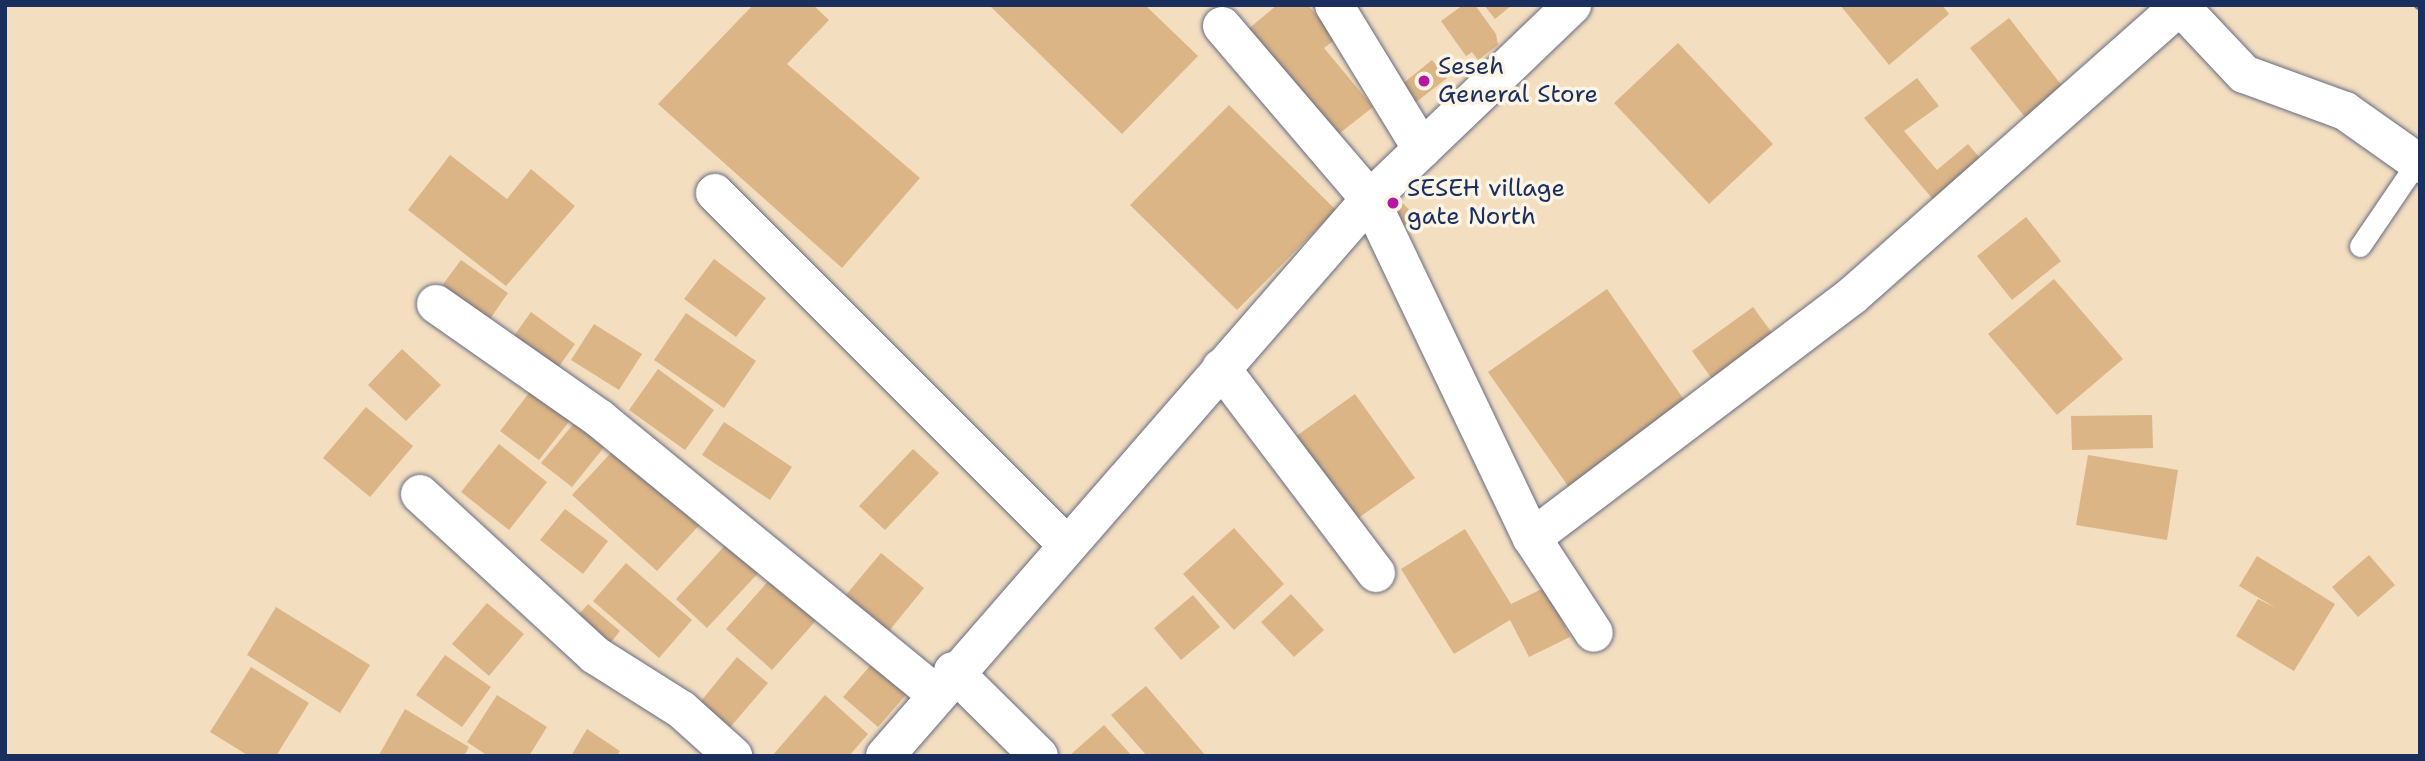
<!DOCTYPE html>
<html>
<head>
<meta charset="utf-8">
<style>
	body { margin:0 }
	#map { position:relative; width:2425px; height:761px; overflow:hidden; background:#f3dec0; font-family:"Shantell Sans",sans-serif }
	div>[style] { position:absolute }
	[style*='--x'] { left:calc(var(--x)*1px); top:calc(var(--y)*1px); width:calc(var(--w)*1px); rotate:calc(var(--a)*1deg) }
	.building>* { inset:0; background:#dcb586 }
	.path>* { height:4.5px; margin-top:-2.25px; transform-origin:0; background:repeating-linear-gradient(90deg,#676c80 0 5px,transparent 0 10px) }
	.roads { filter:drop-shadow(0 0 2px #676c80) drop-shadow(0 0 2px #676c80) }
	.lane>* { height:21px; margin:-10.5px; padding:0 10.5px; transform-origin:10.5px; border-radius:10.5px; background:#fff }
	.street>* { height:38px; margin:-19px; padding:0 19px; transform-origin:19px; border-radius:19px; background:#fff }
	.dots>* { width:19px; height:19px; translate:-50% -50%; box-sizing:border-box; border:4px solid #fcf5e5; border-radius:50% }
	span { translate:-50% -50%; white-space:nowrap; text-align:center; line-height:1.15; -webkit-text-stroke:7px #fcf5e5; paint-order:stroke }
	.poi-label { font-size:24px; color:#1b2f5e }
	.left { translate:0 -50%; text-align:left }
	.frame { position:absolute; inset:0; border:7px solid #1b2f5e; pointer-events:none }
</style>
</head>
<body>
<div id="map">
	<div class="building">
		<i style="clip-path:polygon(753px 5px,813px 5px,829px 20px,787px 64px,920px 178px,842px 268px,658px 104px)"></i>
		<i style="clip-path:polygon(989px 5px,1145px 5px,1198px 56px,1122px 134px)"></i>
		<i style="clip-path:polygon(1277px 5px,1308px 5px,1336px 39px,1324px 48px,1373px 107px,1335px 137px,1247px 30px)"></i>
		<i style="clip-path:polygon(1463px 5px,1475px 5px,1496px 34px,1498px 45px,1478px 60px,1472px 52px,1466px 56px,1441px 21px)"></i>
		<i style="clip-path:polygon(1484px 5px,1512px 5px,1495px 19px)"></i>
		<i style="clip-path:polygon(1840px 5px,1942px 5px,1949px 14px,1889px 65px)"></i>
		<i style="clip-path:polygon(2009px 18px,2070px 96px,2032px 126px,1970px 48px)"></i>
		<i style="clip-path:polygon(1678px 43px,1773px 144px,1709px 204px,1614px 103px)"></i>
		<i style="clip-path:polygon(1432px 60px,1447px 78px,1415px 103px,1401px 85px)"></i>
		<i style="clip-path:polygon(1917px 78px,1939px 106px,1904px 131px,1937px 170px,1968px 144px,1990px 170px,1942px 210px,1864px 118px)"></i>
		<i style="clip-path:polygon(1229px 105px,1336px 210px,1237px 310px,1130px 205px)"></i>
		<i style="clip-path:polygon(450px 155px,507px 199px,531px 169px,575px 206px,506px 286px,408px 210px)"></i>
		<i style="clip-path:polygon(1381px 180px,1415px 216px,1404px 226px)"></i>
		<i style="clip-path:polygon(2026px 217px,2061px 261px,2012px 300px,1977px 256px)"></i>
		<i style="clip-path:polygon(714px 259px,766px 298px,736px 337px,684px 299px)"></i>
		<i style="clip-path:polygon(461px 260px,508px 293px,483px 329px,435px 295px)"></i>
		<i style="clip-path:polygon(2054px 279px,2123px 359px,2057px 415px,1988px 334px)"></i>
		<i style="clip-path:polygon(1607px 289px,1694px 414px,1575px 496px,1488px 372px)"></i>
		<i style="clip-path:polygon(1753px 307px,1781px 345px,1720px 390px,1692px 351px)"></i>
		<i style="clip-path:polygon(531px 312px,575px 344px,555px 372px,511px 340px)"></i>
		<i style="clip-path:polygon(686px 313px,756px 361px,724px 408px,654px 360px)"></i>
		<i style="clip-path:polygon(594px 324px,642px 354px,619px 390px,571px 360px)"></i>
		<i style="clip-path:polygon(402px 349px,441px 385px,406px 421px,368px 385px)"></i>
		<i style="clip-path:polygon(658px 369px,714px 410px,685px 450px,629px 410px)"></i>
		<i style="clip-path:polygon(532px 389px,571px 419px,539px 460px,500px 431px)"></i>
		<i style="clip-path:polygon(1355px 394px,1415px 478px,1354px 521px,1295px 437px)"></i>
		<i style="clip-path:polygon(366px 407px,413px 446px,370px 497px,323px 458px)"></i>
		<i style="clip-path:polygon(2152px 415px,2153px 448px,2072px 450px,2071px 416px)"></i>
		<i style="clip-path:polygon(575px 422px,605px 446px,572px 487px,541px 463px)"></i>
		<i style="clip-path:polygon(724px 422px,792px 467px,770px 500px,702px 455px)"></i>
		<i style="clip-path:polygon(499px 444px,547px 482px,509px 530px,461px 492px)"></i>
		<i style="clip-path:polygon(619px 444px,703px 521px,657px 571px,572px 495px)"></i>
		<i style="clip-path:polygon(913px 449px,939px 473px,885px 530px,859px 506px)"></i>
		<i style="clip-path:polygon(2088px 455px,2178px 470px,2167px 540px,2076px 525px)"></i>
		<i style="clip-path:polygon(565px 509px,608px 541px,583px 574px,540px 540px)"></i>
		<i style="clip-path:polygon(1234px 528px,1284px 584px,1234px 630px,1183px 574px)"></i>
		<i style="clip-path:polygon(1465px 529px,1511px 604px,1546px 587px,1570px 637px,1529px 657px,1510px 620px,1454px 654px,1401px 569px)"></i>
		<i style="clip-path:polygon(730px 540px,761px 570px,707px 628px,676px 599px)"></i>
		<i style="clip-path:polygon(881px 553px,924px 588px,889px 631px,845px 596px)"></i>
		<i style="clip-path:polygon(2369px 555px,2395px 585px,2358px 617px,2332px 587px)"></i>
		<i style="clip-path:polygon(2257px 556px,2335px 604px,2294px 671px,2236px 636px,2258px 599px,2276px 608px,2239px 586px)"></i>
		<i style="clip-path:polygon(626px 563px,692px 620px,659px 658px,593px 601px)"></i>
		<i style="clip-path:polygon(771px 578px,821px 615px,772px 670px,726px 629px)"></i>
		<i style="clip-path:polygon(1291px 594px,1324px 630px,1294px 657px,1261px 622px)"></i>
		<i style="clip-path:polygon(1193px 595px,1220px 627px,1181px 660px,1154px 628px)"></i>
		<i style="clip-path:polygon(487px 603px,524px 634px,489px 676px,452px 644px)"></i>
		<i style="clip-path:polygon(588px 604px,620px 631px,607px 647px,574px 620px)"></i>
		<i style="clip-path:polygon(276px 607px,370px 665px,340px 713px,247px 655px)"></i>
		<i style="clip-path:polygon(445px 655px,491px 687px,462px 727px,416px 695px)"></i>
		<i style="clip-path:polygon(737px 657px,768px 683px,727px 731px,697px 706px)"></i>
		<i style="clip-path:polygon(876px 659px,911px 689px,878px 727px,843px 697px)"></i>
		<i style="clip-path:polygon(251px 667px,309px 703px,276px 756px,249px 756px,210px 732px)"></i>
		<i style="clip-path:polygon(1146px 686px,1206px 756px,1147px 756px,1111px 715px)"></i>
		<i style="clip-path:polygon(497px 695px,547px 727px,529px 756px,488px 756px,467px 742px)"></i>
		<i style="clip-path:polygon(825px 695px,868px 734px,849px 756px,772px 756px)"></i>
		<i style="clip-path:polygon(405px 709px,469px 747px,464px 756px,379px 755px)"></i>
		<i style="clip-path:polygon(1104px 725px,1132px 756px,1069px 756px)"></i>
		<i style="clip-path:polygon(587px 729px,620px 751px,617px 756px,571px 756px)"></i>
	</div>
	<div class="path">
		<i style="--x:2416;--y:5;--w:5;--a:37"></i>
	</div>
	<div class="roads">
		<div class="lane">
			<i style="--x:2360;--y:246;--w:102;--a:-55.8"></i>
		</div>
		<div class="street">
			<i style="--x:1334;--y:5;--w:169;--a:58.6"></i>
			<i style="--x:2179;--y:5;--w:95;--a:46.7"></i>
			<i style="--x:2244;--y:74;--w:108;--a:20.1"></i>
			<i style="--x:2345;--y:111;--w:92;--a:35.2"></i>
			<i style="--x:1222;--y:26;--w:228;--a:49.5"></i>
			<i style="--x:1370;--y:199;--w:376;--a:64.5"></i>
			<i style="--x:1532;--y:538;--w:113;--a:56.9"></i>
			<i style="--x:715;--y:193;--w:498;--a:45"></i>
			<i style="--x:436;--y:304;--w:200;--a:35"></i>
			<i style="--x:600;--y:419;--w:436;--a:39.3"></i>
			<i style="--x:1221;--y:368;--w:257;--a:52.9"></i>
			<i style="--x:420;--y:494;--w:238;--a:42.6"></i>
			<i style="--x:595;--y:655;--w:103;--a:32.3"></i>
			<i style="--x:682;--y:710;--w:69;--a:42"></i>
			<i style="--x:1532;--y:538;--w:401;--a:-37.1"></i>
			<i style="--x:1852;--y:296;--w:438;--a:-41.5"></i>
			<i style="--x:953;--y:671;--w:121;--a:44.7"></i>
			<i style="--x:885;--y:756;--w:739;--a:-48.95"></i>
			<i style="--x:1370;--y:199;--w:280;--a:-43.8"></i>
		</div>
	</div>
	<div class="dots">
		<i style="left:1424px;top:81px;background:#b5179e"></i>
		<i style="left:1393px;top:203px;background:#b5179e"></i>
	</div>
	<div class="poi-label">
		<span class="left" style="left:1438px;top:81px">Seseh<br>General Store</span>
		<span class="left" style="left:1407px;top:203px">SESEH village<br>gate North</span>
	</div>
	<div class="frame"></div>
</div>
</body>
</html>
